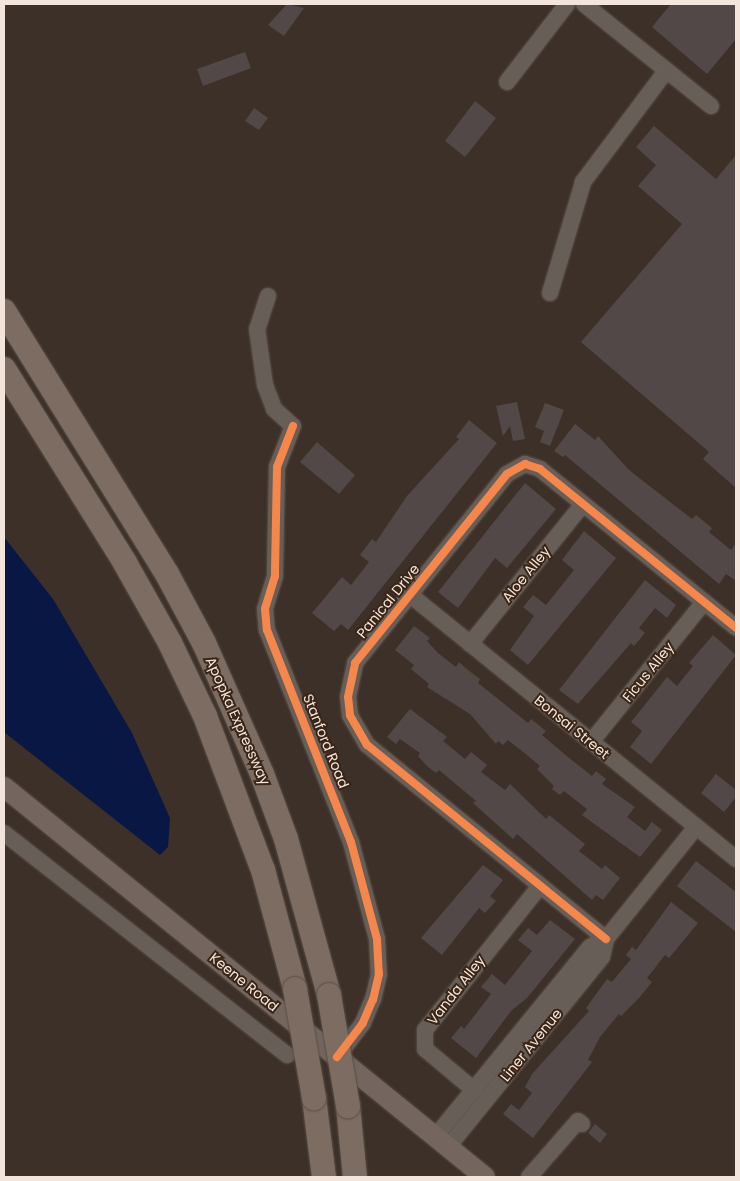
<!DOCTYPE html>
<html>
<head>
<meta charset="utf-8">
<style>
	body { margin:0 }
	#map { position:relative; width:740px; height:1181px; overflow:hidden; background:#3d3028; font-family:Poppins,sans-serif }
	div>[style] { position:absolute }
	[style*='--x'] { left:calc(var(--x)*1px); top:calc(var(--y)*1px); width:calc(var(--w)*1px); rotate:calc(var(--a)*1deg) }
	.water>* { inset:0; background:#091744 }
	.building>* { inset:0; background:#524847 }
	.roads { filter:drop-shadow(0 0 1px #584e46) drop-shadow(0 0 1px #584e46) }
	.minor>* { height:16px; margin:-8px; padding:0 8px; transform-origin:8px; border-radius:8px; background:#685e58 }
	.major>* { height:20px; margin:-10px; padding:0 10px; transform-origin:10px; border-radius:10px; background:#74665e }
	.highway>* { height:24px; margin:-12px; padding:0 12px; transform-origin:12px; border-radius:12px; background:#7d6c62 }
	.bridges { filter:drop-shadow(0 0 1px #584e46) drop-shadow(0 0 1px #584e46) }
	.highway-bridge>* { height:24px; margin:-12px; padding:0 12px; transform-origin:12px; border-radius:12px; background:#7d6c62 }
	.cycleway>* { height:8px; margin:-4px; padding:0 4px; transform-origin:4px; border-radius:4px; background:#f5874c }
	span { translate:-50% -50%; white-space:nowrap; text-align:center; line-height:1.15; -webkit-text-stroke:4px #3a2516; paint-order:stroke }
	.street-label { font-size:14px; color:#f4e5dc }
	.frame { position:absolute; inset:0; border:5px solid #f4e5dc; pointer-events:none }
</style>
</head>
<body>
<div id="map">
	<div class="water">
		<i style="clip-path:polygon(4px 537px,53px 599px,132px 733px,170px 818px,168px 847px,160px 855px,4px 732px)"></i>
	</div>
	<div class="building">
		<i style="clip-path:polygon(287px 4px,304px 8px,284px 36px,268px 25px)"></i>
		<i style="clip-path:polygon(671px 4px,736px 4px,736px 39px,707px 74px,652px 27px)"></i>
		<i style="clip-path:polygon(245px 52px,251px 68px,203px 86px,197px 69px)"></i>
		<i style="clip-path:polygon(475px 101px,496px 118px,465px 157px,445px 141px)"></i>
		<i style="clip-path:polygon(254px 108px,268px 118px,259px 130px,245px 121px)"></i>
		<i style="clip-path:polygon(654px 126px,716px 179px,736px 155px,736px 488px,703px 459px,709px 452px,581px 342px,682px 224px,638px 186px,656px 165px,636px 147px)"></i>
		<i style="clip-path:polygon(517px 402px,525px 439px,513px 441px,510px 426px,503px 436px,496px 406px)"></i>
		<i style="clip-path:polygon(545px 403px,564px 410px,550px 446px,540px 442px,544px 431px,535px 427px)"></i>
		<i style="clip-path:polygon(469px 420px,497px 443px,348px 630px,341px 624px,334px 631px,312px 613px,342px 577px,351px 585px,369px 562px,360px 555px,372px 539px,376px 542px,407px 496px,459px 439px,456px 437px)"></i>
		<i style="clip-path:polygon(575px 424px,595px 440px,598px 436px,629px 470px,692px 519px,696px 515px,712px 528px,709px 532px,731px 550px,736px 543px,736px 581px,726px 574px,719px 584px,565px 455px,563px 457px,554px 451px)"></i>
		<i style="clip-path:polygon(317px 442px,355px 475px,339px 494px,300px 462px)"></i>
		<i style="clip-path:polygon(525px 483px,556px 509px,507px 568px,495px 558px,458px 608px,438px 592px)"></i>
		<i style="clip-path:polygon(584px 531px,616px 558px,528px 665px,510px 650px,534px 616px,523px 607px,533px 595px,546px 605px,574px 570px,562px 560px)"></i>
		<i style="clip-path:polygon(645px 580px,676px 605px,667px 618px,655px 608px,639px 628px,645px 633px,634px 646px,631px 643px,578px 704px,559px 690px)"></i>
		<i style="clip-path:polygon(414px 626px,430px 638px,427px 641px,438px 653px,456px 667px,459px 662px,468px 670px,480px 679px,478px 683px,528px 723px,531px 719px,546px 731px,542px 735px,568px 757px,592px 776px,596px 771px,606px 779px,602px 784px,635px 807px,627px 817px,645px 831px,652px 822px,662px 830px,640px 857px,582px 815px,587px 809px,564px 791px,560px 795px,552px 789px,554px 786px,537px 769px,540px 766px,527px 755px,508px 740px,503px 745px,498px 741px,496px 744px,470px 714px,427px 687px,429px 684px,411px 669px,414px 665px,395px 650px)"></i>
		<i style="clip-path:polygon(713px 635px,736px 655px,651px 764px,630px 747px,642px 731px,631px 722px,667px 677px,677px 686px,693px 666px,689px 663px)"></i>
		<i style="clip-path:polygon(410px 709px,447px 737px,443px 741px,465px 759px,471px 752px,487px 765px,481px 772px,505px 790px,510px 784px,546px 819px,549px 815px,585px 844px,579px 851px,602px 869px,605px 865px,620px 878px,603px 900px,596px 895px,592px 900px,517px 834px,513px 839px,473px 803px,476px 801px,439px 770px,436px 773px,428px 767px,418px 756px,420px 753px,400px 739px,396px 744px,387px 737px)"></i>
		<i style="clip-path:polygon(716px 774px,736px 790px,736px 797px,724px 812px,701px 793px)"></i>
		<i style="clip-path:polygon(696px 861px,736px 892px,736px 932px,677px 886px)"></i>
		<i style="clip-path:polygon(483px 865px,503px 880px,490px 896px,496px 901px,485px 913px,479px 908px,442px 955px,421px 938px)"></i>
		<i style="clip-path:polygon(671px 902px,698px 923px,669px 958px,665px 955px,647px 978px,652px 982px,639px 998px,621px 1016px,619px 1014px,600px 1037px,588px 1060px,592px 1062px,533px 1138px,503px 1114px,511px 1104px,519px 1110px,532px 1093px,525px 1087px,532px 1074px,589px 1011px,586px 1008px,607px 979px,612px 982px,631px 959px,626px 955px,632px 947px,636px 950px)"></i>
		<i style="clip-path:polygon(550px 920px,575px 939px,527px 998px,511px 1011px,476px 1058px,451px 1038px,461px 1026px,464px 1029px,491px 994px,481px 987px,492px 974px,505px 985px,532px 951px,518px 940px,528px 928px,537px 935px)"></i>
		<i style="clip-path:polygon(595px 1124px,607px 1134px,600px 1143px,588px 1133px)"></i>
	</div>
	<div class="roads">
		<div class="minor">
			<i style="--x:584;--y:4;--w:163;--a:38.8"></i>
			<i style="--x:507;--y:82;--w:98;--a:-52.4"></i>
			<i style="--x:550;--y:293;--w:116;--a:-73.4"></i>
			<i style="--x:583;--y:182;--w:139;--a:-53.2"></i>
			<i style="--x:268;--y:296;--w:35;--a:108"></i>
			<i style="--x:257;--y:329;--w:57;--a:81.9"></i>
			<i style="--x:265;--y:385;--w:26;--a:69"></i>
			<i style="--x:274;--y:409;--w:25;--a:42"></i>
			<i style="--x:293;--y:426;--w:44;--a:111.3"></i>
			<i style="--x:277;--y:467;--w:109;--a:91.1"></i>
			<i style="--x:275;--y:576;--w:34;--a:107"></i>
			<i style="--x:265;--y:609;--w:21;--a:85"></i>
			<i style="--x:267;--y:630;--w:228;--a:68.4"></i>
			<i style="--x:351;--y:842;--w:100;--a:75"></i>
			<i style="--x:377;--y:939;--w:35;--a:87"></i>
			<i style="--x:379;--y:974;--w:26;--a:103"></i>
			<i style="--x:373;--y:999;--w:26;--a:113"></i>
			<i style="--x:363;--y:1023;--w:43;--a:127.4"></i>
			<i style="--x:409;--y:594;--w:421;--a:39"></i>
			<i style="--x:470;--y:644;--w:180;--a:-51.1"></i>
			<i style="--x:591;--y:742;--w:180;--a:-51.1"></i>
			<i style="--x:4;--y:833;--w:360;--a:38.1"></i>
			<i style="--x:606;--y:939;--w:308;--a:-140.9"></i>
			<i style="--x:367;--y:745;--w:34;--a:-120"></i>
			<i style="--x:350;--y:715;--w:18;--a:-96"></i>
			<i style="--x:348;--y:697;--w:35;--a:-78"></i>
			<i style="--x:355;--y:663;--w:243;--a:-51.2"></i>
			<i style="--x:507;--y:474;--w:21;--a:-29"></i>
			<i style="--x:525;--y:464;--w:16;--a:18"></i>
			<i style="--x:540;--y:469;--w:252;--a:39"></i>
			<i style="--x:474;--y:1090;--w:64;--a:-140.1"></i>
			<i style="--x:425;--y:1049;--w:19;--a:-90"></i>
			<i style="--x:425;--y:1030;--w:184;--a:-51.4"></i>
			<i style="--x:435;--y:1137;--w:245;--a:-50.8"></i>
			<i style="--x:590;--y:947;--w:18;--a:-27"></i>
			<i style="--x:606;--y:939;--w:144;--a:-51.2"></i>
			<i style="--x:448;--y:1147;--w:245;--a:-51"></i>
			<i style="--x:602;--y:957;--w:18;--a:-77"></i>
			<i style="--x:529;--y:1177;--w:74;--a:-48.8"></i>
			<i style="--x:578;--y:1121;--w:5;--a:37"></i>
		</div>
		<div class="major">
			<i style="--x:4;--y:787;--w:619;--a:39.04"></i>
		</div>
		<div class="highway">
			<i style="--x:4;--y:311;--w:309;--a:58.2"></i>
			<i style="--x:167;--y:574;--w:78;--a:61.8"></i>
			<i style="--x:204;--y:643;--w:143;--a:66.1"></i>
			<i style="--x:262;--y:774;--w:69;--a:69.7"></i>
			<i style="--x:286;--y:839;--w:162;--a:74.6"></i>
			<i style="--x:4;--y:369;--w:229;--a:58"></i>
			<i style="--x:125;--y:563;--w:92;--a:60.6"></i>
			<i style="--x:170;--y:643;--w:81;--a:64.4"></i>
			<i style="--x:205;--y:716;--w:165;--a:69.4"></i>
			<i style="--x:263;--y:870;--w:123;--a:74.9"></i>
			<i style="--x:314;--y:1098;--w:80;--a:82.8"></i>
			<i style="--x:348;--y:1106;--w:71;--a:84.4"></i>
		</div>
	</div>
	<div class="bridges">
		<div class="highway-bridge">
			<i style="--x:295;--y:989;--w:111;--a:80.1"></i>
			<i style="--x:329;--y:995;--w:113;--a:80.3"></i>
		</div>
	</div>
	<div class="cycleway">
		<i style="--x:293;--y:426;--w:44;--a:111.3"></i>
		<i style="--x:277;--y:467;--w:109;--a:91.1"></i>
		<i style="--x:275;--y:576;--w:34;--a:107"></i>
		<i style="--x:265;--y:609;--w:21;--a:85"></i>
		<i style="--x:267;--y:630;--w:228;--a:68.4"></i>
		<i style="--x:351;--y:842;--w:100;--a:75"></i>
		<i style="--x:377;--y:939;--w:35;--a:87"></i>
		<i style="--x:379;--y:974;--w:26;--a:103"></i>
		<i style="--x:373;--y:999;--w:26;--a:113"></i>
		<i style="--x:363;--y:1023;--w:43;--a:127.4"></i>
		<i style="--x:606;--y:939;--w:308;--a:-140.9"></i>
		<i style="--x:367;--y:745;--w:34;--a:-120"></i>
		<i style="--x:350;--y:715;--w:18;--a:-96"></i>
		<i style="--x:348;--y:697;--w:35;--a:-78"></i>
		<i style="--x:355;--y:663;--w:243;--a:-51.2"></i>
		<i style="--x:507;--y:474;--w:21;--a:-29"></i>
		<i style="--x:525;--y:464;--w:16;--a:18"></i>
		<i style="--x:540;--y:469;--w:252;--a:39"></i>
	</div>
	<div class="street-label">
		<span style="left:526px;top:574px;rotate:-51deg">Aloe Alley</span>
		<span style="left:388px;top:601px;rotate:-51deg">Panical Drive</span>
		<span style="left:648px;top:672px;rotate:-51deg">Ficus Alley</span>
		<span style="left:238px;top:721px;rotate:66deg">Apopka Expressway</span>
		<span style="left:572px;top:727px;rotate:39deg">Bonsai Street</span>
		<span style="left:326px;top:741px;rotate:68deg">Stanford Road</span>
		<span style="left:244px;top:982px;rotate:39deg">Keene Road</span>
		<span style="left:456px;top:990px;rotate:-52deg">Vanda Alley</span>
		<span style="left:531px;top:1045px;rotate:-51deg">Liner Avenue</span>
	</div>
	<div class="frame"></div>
</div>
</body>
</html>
